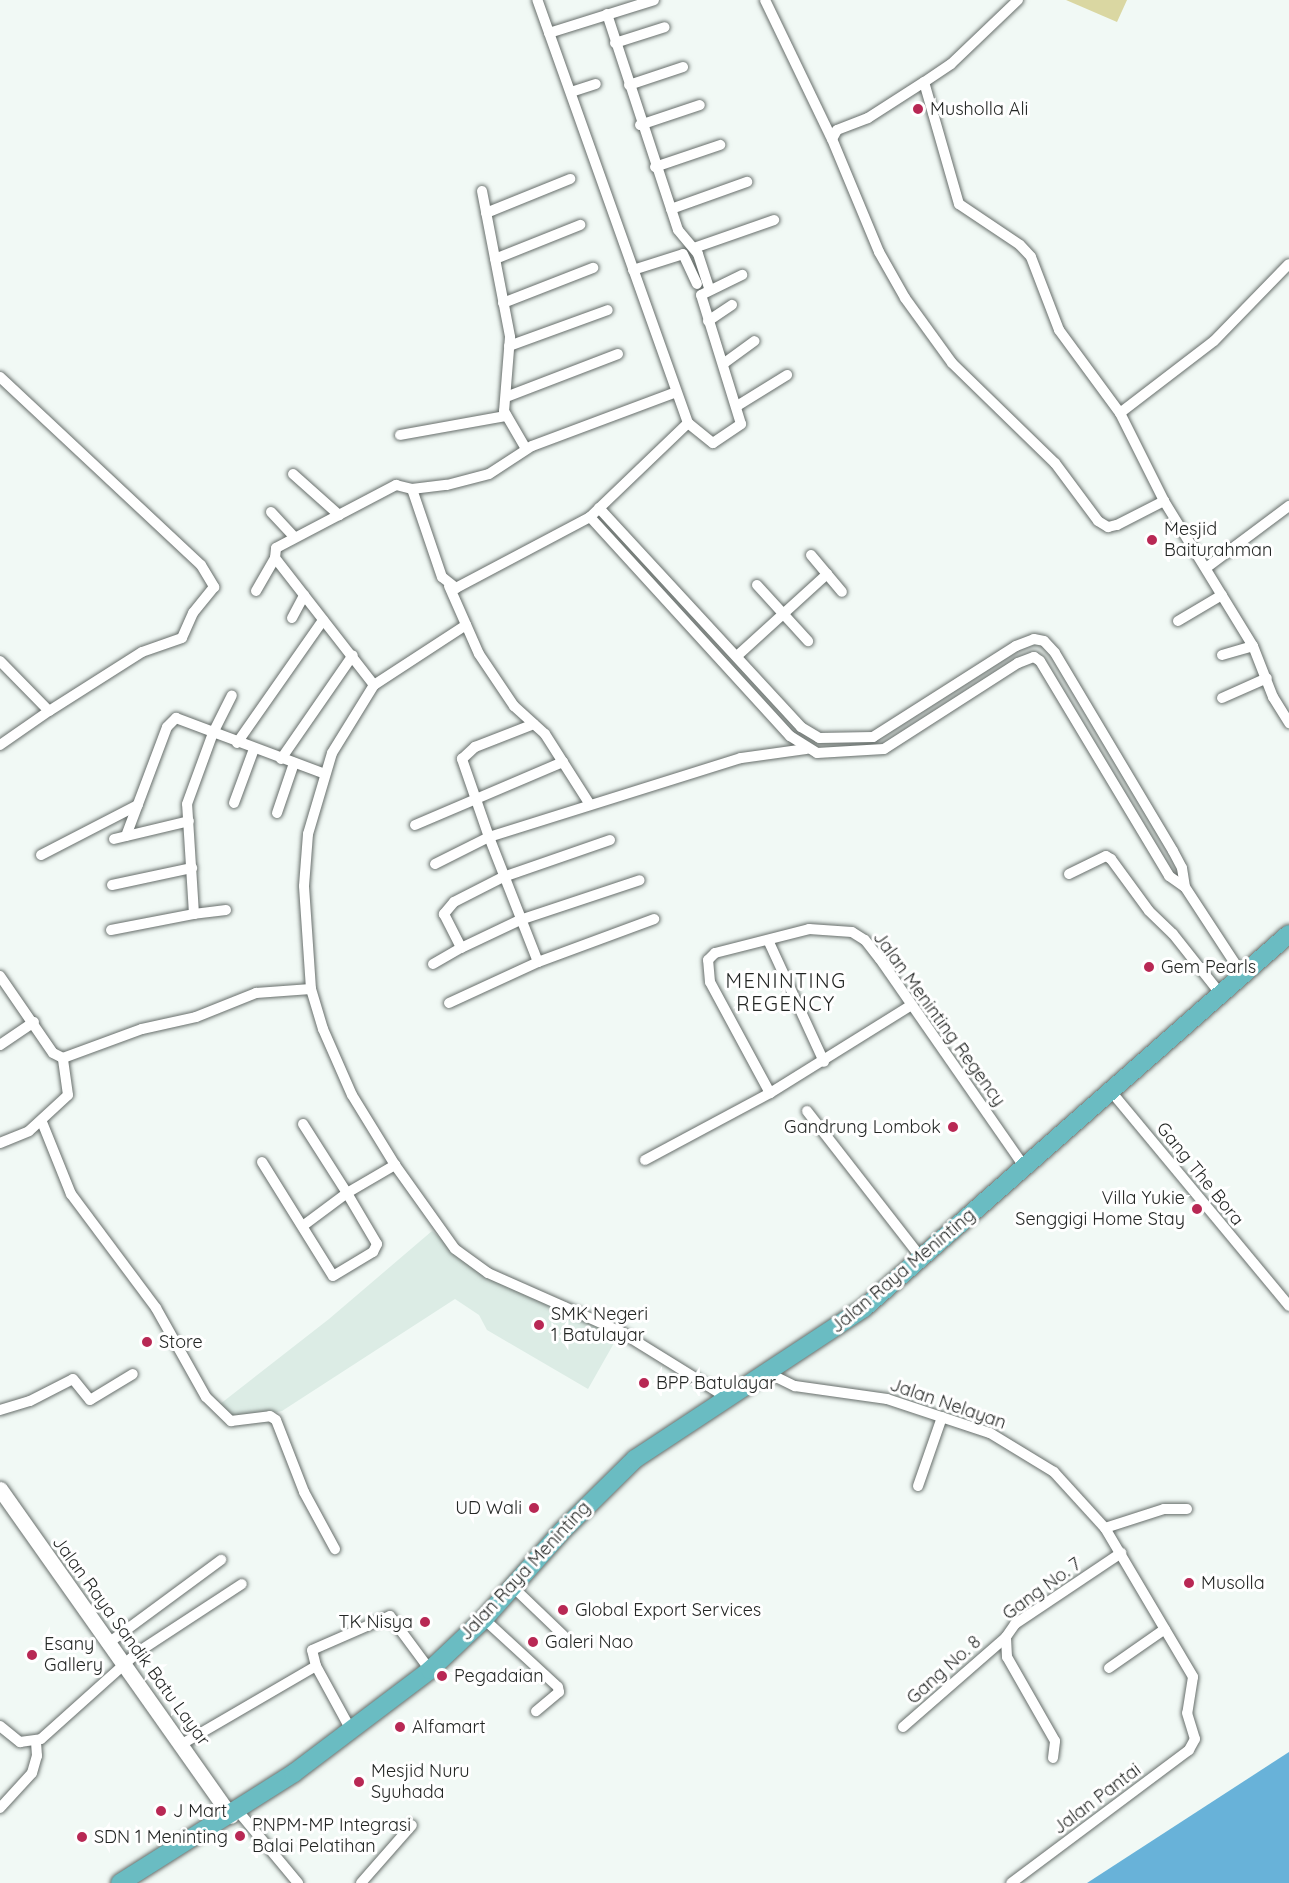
<!DOCTYPE html>
<html>
<head>
<meta charset="utf-8">
<style>
	body { margin:0 }
	#map { position:relative; width:1289px; height:1883px; overflow:hidden; background:#f1f9f5; font-family:Quicksand,sans-serif }
	div>[style] { position:absolute }
	[style*='--x'] { left:calc(var(--x)*1px); top:calc(var(--y)*1px); width:calc(var(--w)*1px); rotate:calc(var(--a)*1deg) }
	.built>* { inset:0; background:#dcece5 }
	.green>* { inset:0; background:#dad7a2 }
	.water>* { inset:0; background:#68b2d9 }
	.roads { filter:drop-shadow(0 0 2px #676e6b) drop-shadow(0 0 2px #676e6b) }
	.minor>* { height:10px; margin:-5px; padding:0 5px; transform-origin:5px; border-radius:5px; background:#fff }
	.secondary>* { height:15px; margin:-7.5px; padding:0 7.5px; transform-origin:7.5px; border-radius:7.5px; background:#fff }
	.trunk>* { height:18px; margin:-9px; padding:0 9px; transform-origin:9px; border-radius:9px; background:#6abcc2 }
	.dots>* { width:16px; height:16px; translate:-50% -50%; box-sizing:border-box; border:3px solid #fff; border-radius:50% }
	span { translate:-50% -50%; white-space:nowrap; text-align:center; line-height:1.15; -webkit-text-stroke:6px #fff; paint-order:stroke }
	.poi-label { font-size:18px; color:#242725 }
	.left { translate:0 -50%; text-align:left }
	.right { translate:-100% -50%; text-align:right }
	.street-label { font-size:18px; color:#242725 }
	.neighbourhood-label { font-size:20px; color:#242725; letter-spacing:1.5px }
</style>
</head>
<body>
<div id="map">
	<div class="built">
		<i style="clip-path:polygon(432px 1231px,479px 1272px,618px 1336px,588px 1389px,487px 1330px,479px 1315px,455px 1299px,282px 1411px,228px 1422px,215px 1408px,329px 1319px)"></i>
	</div>
	<div class="green">
		<i style="clip-path:polygon(1066px 0,1127px 0,1117px 22px)"></i>
	</div>
	<div class="water">
		<i style="clip-path:polygon(1289px 1752px,1289px 1883px,1087px 1883px)"></i>
	</div>
	<div class="roads">
		<div class="minor">
			<i style="--x:765;--y:0;--w:154;--a:64.3"></i>
			<i style="--x:1018;--y:0;--w:93;--a:136.3"></i>
			<i style="--x:951;--y:64;--w:32;--a:146"></i>
			<i style="--x:924;--y:82;--w:127;--a:74"></i>
			<i style="--x:959;--y:204;--w:73;--a:33.9"></i>
			<i style="--x:1020;--y:245;--w:16;--a:47"></i>
			<i style="--x:1031;--y:257;--w:78;--a:69"></i>
			<i style="--x:1059;--y:330;--w:103;--a:53.7"></i>
			<i style="--x:1120;--y:413;--w:118;--a:-37.5"></i>
			<i style="--x:1214;--y:341;--w:107;--a:-45.8"></i>
			<i style="--x:607;--y:14;--w:227;--a:71.8"></i>
			<i style="--x:678;--y:230;--w:31;--a:50"></i>
			<i style="--x:698;--y:254;--w:35;--a:72"></i>
			<i style="--x:549;--y:33;--w:110;--a:-17.4"></i>
			<i style="--x:615;--y:43;--w:52;--a:-17.7"></i>
			<i style="--x:924;--y:82;--w:67;--a:147.3"></i>
			<i style="--x:868;--y:118;--w:33;--a:159"></i>
			<i style="--x:837;--y:130;--w:10;--a:119"></i>
			<i style="--x:832;--y:139;--w:122;--a:67.4"></i>
			<i style="--x:879;--y:252;--w:53;--a:60.5"></i>
			<i style="--x:905;--y:298;--w:80;--a:54.1"></i>
			<i style="--x:952;--y:363;--w:144;--a:44.2"></i>
			<i style="--x:1055;--y:463;--w:72;--a:53.4"></i>
			<i style="--x:1098;--y:521;--w:12;--a:31"></i>
			<i style="--x:1108;--y:527;--w:9;--a:-13"></i>
			<i style="--x:1117;--y:525;--w:53;--a:-27.1"></i>
			<i style="--x:629;--y:85;--w:57;--a:-18.4"></i>
			<i style="--x:571;--y:92;--w:26;--a:-18"></i>
			<i style="--x:640;--y:125;--w:63;--a:-18.4"></i>
			<i style="--x:655;--y:167;--w:69;--a:-18.7"></i>
			<i style="--x:482;--y:191;--w:149;--a:79.1"></i>
			<i style="--x:510;--y:337;--w:74;--a:94.6"></i>
			<i style="--x:504;--y:411;--w:44;--a:59.9"></i>
			<i style="--x:671;--y:209;--w:81;--a:-19.6"></i>
			<i style="--x:486;--y:213;--w:91;--a:-22"></i>
			<i style="--x:694;--y:248;--w:85;--a:-19.3"></i>
			<i style="--x:495;--y:259;--w:92;--a:-21.8"></i>
			<i style="--x:633;--y:270;--w:52;--a:-17.7"></i>
			<i style="--x:683;--y:254;--w:33;--a:65"></i>
			<i style="--x:503;--y:303;--w:97;--a:-21.3"></i>
			<i style="--x:708;--y:321;--w:29;--a:-34"></i>
			<i style="--x:509;--y:346;--w:105;--a:-20"></i>
			<i style="--x:723;--y:364;--w:39;--a:-36"></i>
			<i style="--x:0;--y:377;--w:275;--a:43.1"></i>
			<i style="--x:201;--y:565;--w:26;--a:59"></i>
			<i style="--x:214;--y:587;--w:33;--a:129"></i>
			<i style="--x:193;--y:613;--w:27;--a:114"></i>
			<i style="--x:182;--y:638;--w:42;--a:160.7"></i>
			<i style="--x:142;--y:652;--w:110;--a:147.6"></i>
			<i style="--x:49;--y:711;--w:70;--a:-134.4"></i>
			<i style="--x:506;--y:397;--w:120;--a:-21"></i>
			<i style="--x:737;--y:406;--w:59;--a:-31.8"></i>
			<i style="--x:1120;--y:413;--w:98;--a:63.4"></i>
			<i style="--x:1164;--y:501;--w:170;--a:58.5"></i>
			<i style="--x:1253;--y:646;--w:55;--a:68.6"></i>
			<i style="--x:1273;--y:697;--w:31;--a:58"></i>
			<i style="--x:688;--y:423;--w:32;--a:39"></i>
			<i style="--x:713;--y:443;--w:34;--a:-34"></i>
			<i style="--x:741;--y:424;--w:135;--a:-107.2"></i>
			<i style="--x:701;--y:295;--w:46;--a:-26"></i>
			<i style="--x:400;--y:435;--w:108;--a:-10.2"></i>
			<i style="--x:293;--y:474;--w:62;--a:41.7"></i>
			<i style="--x:412;--y:489;--w:93;--a:71.2"></i>
			<i style="--x:442;--y:577;--w:18;--a:38"></i>
			<i style="--x:456;--y:588;--w:152;--a:-27.9"></i>
			<i style="--x:590;--y:517;--w:136;--a:-43.8"></i>
			<i style="--x:688;--y:423;--w:449;--a:-109.6"></i>
			<i style="--x:599;--y:508;--w:298;--a:47.3"></i>
			<i style="--x:801;--y:727;--w:21;--a:31"></i>
			<i style="--x:819;--y:738;--w:54;--a:-1.1"></i>
			<i style="--x:873;--y:737;--w:169;--a:-32.5"></i>
			<i style="--x:1016;--y:646;--w:19;--a:-21"></i>
			<i style="--x:1034;--y:639;--w:10;--a:11"></i>
			<i style="--x:1044;--y:641;--w:16;--a:47"></i>
			<i style="--x:1055;--y:653;--w:230;--a:59.2"></i>
			<i style="--x:1173;--y:851;--w:19;--a:62"></i>
			<i style="--x:1182;--y:868;--w:19;--a:81"></i>
			<i style="--x:271;--y:512;--w:34;--a:47"></i>
			<i style="--x:590;--y:517;--w:297;--a:47.6"></i>
			<i style="--x:790;--y:736;--w:32;--a:32"></i>
			<i style="--x:817;--y:753;--w:67;--a:-3.4"></i>
			<i style="--x:884;--y:749;--w:159;--a:-32.7"></i>
			<i style="--x:1018;--y:663;--w:17;--a:-21"></i>
			<i style="--x:1034;--y:657;--w:7;--a:34"></i>
			<i style="--x:1040;--y:661;--w:251;--a:59"></i>
			<i style="--x:1169;--y:876;--w:19;--a:35"></i>
			<i style="--x:1185;--y:887;--w:104;--a:56.8"></i>
			<i style="--x:811;--y:555;--w:48;--a:50"></i>
			<i style="--x:1206;--y:568;--w:104;--a:-36.8"></i>
			<i style="--x:757;--y:585;--w:76;--a:47.7"></i>
			<i style="--x:449;--y:586;--w:74;--a:66.2"></i>
			<i style="--x:479;--y:654;--w:63;--a:56.1"></i>
			<i style="--x:514;--y:706;--w:42;--a:42.1"></i>
			<i style="--x:545;--y:734;--w:82;--a:57.5"></i>
			<i style="--x:256;--y:591;--w:38;--a:-60"></i>
			<i style="--x:292;--y:618;--w:26;--a:-62"></i>
			<i style="--x:1178;--y:621;--w:51;--a:-30.6"></i>
			<i style="--x:1222;--y:655;--w:32;--a:-16"></i>
			<i style="--x:737;--y:656;--w:122;--a:-42.3"></i>
			<i style="--x:374;--y:685;--w:110;--a:-33.1"></i>
			<i style="--x:1222;--y:698;--w:49;--a:-24"></i>
			<i style="--x:237;--y:743;--w:150;--a:-55"></i>
			<i style="--x:0;--y:745;--w:60;--a:-34.8"></i>
			<i style="--x:281;--y:759;--w:126;--a:-55.3"></i>
			<i style="--x:234;--y:803;--w:58;--a:-69.7"></i>
			<i style="--x:277;--y:813;--w:53;--a:-71.2"></i>
			<i style="--x:415;--y:825;--w:161;--a:-23.1"></i>
			<i style="--x:126;--y:836;--w:116;--a:-69.4"></i>
			<i style="--x:167;--y:727;--w:13;--a:-45"></i>
			<i style="--x:176;--y:718;--w:159;--a:20.6"></i>
			<i style="--x:114;--y:839;--w:77;--a:-13.5"></i>
			<i style="--x:610;--y:840;--w:113;--a:160.9"></i>
			<i style="--x:503;--y:877;--w:55;--a:153"></i>
			<i style="--x:454;--y:902;--w:16;--a:130"></i>
			<i style="--x:444;--y:914;--w:38;--a:63"></i>
			<i style="--x:461;--y:948;--w:65;--a:-25.4"></i>
			<i style="--x:520;--y:920;--w:126;--a:-18.4"></i>
			<i style="--x:41;--y:855;--w:109;--a:-27.3"></i>
			<i style="--x:435;--y:864;--w:60;--a:-26.6"></i>
			<i style="--x:489;--y:837;--w:83;--a:-109.1"></i>
			<i style="--x:462;--y:759;--w:18;--a:-43"></i>
			<i style="--x:475;--y:747;--w:63;--a:-21.3"></i>
			<i style="--x:1069;--y:874;--w:41;--a:-25.9"></i>
			<i style="--x:1106;--y:856;--w:6;--a:31"></i>
			<i style="--x:1111;--y:859;--w:64;--a:53.8"></i>
			<i style="--x:1149;--y:911;--w:33;--a:44"></i>
			<i style="--x:1173;--y:934;--w:74;--a:51.6"></i>
			<i style="--x:112;--y:885;--w:82;--a:-12"></i>
			<i style="--x:226;--y:910;--w:32;--a:173"></i>
			<i style="--x:194;--y:914;--w:110;--a:-93.6"></i>
			<i style="--x:187;--y:804;--w:76;--a:-69.9"></i>
			<i style="--x:213;--y:733;--w:42;--a:-63.4"></i>
			<i style="--x:111;--y:930;--w:85;--a:-10.9"></i>
			<i style="--x:768;--y:940;--w:134;--a:65.3"></i>
			<i style="--x:538;--y:962;--w:124;--a:-20.3"></i>
			<i style="--x:433;--y:964;--w:32;--a:-30"></i>
			<i style="--x:0;--y:976;--w:93;--a:55.5"></i>
			<i style="--x:53;--y:1053;--w:11;--a:27"></i>
			<i style="--x:311;--y:989;--w:103;--a:-93.9"></i>
			<i style="--x:304;--y:886;--w:52;--a:-85.6"></i>
			<i style="--x:308;--y:834;--w:84;--a:-73.5"></i>
			<i style="--x:332;--y:753;--w:80;--a:-58.3"></i>
			<i style="--x:374;--y:685;--w:161;--a:-127.9"></i>
			<i style="--x:275;--y:558;--w:10;--a:-84"></i>
			<i style="--x:276;--y:548;--w:136;--a:-27.7"></i>
			<i style="--x:396;--y:485;--w:16;--a:14"></i>
			<i style="--x:412;--y:489;--w:35;--a:-7"></i>
			<i style="--x:447;--y:485;--w:43;--a:-14.7"></i>
			<i style="--x:489;--y:474;--w:51;--a:-33.1"></i>
			<i style="--x:532;--y:446;--w:152;--a:-20.5"></i>
			<i style="--x:449;--y:1003;--w:98;--a:-24.7"></i>
			<i style="--x:538;--y:962;--w:134;--a:-111.4"></i>
			<i style="--x:489;--y:837;--w:264;--a:-17.4"></i>
			<i style="--x:741;--y:758;--w:66;--a:-7.9"></i>
			<i style="--x:0;--y:1045;--w:41;--a:-34.1"></i>
			<i style="--x:1109;--y:1089;--w:282;--a:50.3"></i>
			<i style="--x:770;--y:1093;--w:126;--a:-118.4"></i>
			<i style="--x:710;--y:982;--w:22;--a:-95"></i>
			<i style="--x:708;--y:960;--w:10;--a:-45"></i>
			<i style="--x:715;--y:953;--w:97;--a:-14.3"></i>
			<i style="--x:809;--y:929;--w:43;--a:4"></i>
			<i style="--x:852;--y:932;--w:15;--a:32"></i>
			<i style="--x:865;--y:940;--w:24;--a:52"></i>
			<i style="--x:880;--y:959;--w:252;--a:55.2"></i>
			<i style="--x:807;--y:1111;--w:189;--a:52.1"></i>
			<i style="--x:42;--y:1122;--w:78;--a:68.1"></i>
			<i style="--x:71;--y:1194;--w:142;--a:53.3"></i>
			<i style="--x:156;--y:1308;--w:102;--a:60.7"></i>
			<i style="--x:206;--y:1397;--w:35;--a:44"></i>
			<i style="--x:231;--y:1421;--w:39;--a:-7"></i>
			<i style="--x:270;--y:1416;--w:7;--a:34"></i>
			<i style="--x:276;--y:1420;--w:77;--a:68.7"></i>
			<i style="--x:304;--y:1492;--w:65;--a:61.5"></i>
			<i style="--x:303;--y:1124;--w:82;--a:57.5"></i>
			<i style="--x:347;--y:1193;--w:54;--a:143.3"></i>
			<i style="--x:0;--y:1143;--w:31;--a:-22"></i>
			<i style="--x:29;--y:1131;--w:53;--a:-42.7"></i>
			<i style="--x:68;--y:1095;--w:37;--a:-98"></i>
			<i style="--x:63;--y:1058;--w:84;--a:-20.2"></i>
			<i style="--x:142;--y:1029;--w:55;--a:-12.5"></i>
			<i style="--x:196;--y:1017;--w:65;--a:-21.8"></i>
			<i style="--x:256;--y:993;--w:55;--a:-4.2"></i>
			<i style="--x:311;--y:989;--w:42;--a:73.3"></i>
			<i style="--x:323;--y:1029;--w:72;--a:66.3"></i>
			<i style="--x:352;--y:1095;--w:82;--a:58.4"></i>
			<i style="--x:395;--y:1165;--w:103;--a:54.5"></i>
			<i style="--x:455;--y:1249;--w:41;--a:36"></i>
			<i style="--x:488;--y:1273;--w:145;--a:23.9"></i>
			<i style="--x:621;--y:1332;--w:123;--a:31.8"></i>
			<i style="--x:645;--y:1160;--w:142;--a:-28.2"></i>
			<i style="--x:770;--y:1093;--w:165;--a:-31.9"></i>
			<i style="--x:262;--y:1162;--w:134;--a:58.1"></i>
			<i style="--x:333;--y:1276;--w:47;--a:-31"></i>
			<i style="--x:373;--y:1252;--w:9;--a:-63"></i>
			<i style="--x:377;--y:1244;--w:59;--a:-120.5"></i>
			<i style="--x:347;--y:1193;--w:56;--a:-30.3"></i>
			<i style="--x:768;--y:1373;--w:30;--a:26"></i>
			<i style="--x:795;--y:1386;--w:93;--a:8"></i>
			<i style="--x:887;--y:1399;--w:108;--a:18.3"></i>
			<i style="--x:990;--y:1433;--w:75;--a:31.4"></i>
			<i style="--x:1054;--y:1472;--w:76;--a:47.7"></i>
			<i style="--x:1105;--y:1528;--w:173;--a:59.4"></i>
			<i style="--x:1193;--y:1677;--w:36;--a:99"></i>
			<i style="--x:1187;--y:1713;--w:27;--a:73"></i>
			<i style="--x:1195;--y:1739;--w:13;--a:119"></i>
			<i style="--x:1189;--y:1750;--w:222;--a:143.2"></i>
			<i style="--x:0;--y:1410;--w:31;--a:-17"></i>
			<i style="--x:30;--y:1401;--w:48;--a:-27.1"></i>
			<i style="--x:73;--y:1379;--w:27;--a:51"></i>
			<i style="--x:90;--y:1400;--w:50;--a:-31.2"></i>
			<i style="--x:918;--y:1486;--w:73;--a:-70.8"></i>
			<i style="--x:1105;--y:1528;--w:62;--a:-17.9"></i>
			<i style="--x:1164;--y:1509;--w:23;--a:0"></i>
			<i style="--x:514;--y:1588;--w:69;--a:43.8"></i>
			<i style="--x:484;--y:1619;--w:100;--a:42.6"></i>
			<i style="--x:558;--y:1687;--w:5;--a:79"></i>
			<i style="--x:559;--y:1692;--w:30;--a:140"></i>
			<i style="--x:107;--y:1644;--w:142;--a:-36.4"></i>
			<i style="--x:1109;--y:1668;--w:68;--a:-34.9"></i>
			<i style="--x:0;--y:1726;--w:26;--a:39"></i>
			<i style="--x:20;--y:1742;--w:21;--a:-8"></i>
			<i style="--x:41;--y:1739;--w:130;--a:-41.9"></i>
			<i style="--x:138;--y:1652;--w:124;--a:-33.2"></i>
			<i style="--x:903;--y:1727;--w:137;--a:-41.1"></i>
			<i style="--x:351;--y:1730;--w:73;--a:-118.7"></i>
			<i style="--x:316;--y:1666;--w:16;--a:-104"></i>
			<i style="--x:312;--y:1650;--w:85;--a:-23.6"></i>
			<i style="--x:390;--y:1616;--w:67;--a:53.5"></i>
			<i style="--x:182;--y:1744;--w:155;--a:-30.2"></i>
			<i style="--x:1053;--y:1758;--w:17;--a:-83"></i>
			<i style="--x:1055;--y:1741;--w:97;--a:-119.7"></i>
			<i style="--x:1007;--y:1657;--w:20;--a:-93"></i>
			<i style="--x:1006;--y:1637;--w:16;--a:-55"></i>
			<i style="--x:1015;--y:1624;--w:128;--a:-33.8"></i>
			<i style="--x:0;--y:1808;--w:47;--a:-47.6"></i>
			<i style="--x:32;--y:1773;--w:18;--a:-74"></i>
			<i style="--x:37;--y:1756;--w:15;--a:-94"></i>
			<i style="--x:238;--y:1811;--w:94;--a:50.2"></i>
			<i style="--x:361;--y:1883;--w:77;--a:-48.7"></i>
		</div>
		<div class="secondary">
			<i style="--x:0;--y:1489;--w:400;--a:54.8"></i>
		</div>
		<div class="trunk">
			<i style="--x:120;--y:1883;--w:206;--a:-32.3"></i>
			<i style="--x:294;--y:1773;--w:171;--a:-37.1"></i>
			<i style="--x:430;--y:1670;--w:74;--a:-43.4"></i>
			<i style="--x:484;--y:1619;--w:118;--a:-48.4"></i>
			<i style="--x:562;--y:1531;--w:103;--a:-44.6"></i>
			<i style="--x:635;--y:1459;--w:274;--a:-33.4"></i>
			<i style="--x:864;--y:1308;--w:566;--a:-41.35"></i>
		</div>
	</div>
	<div class="dots">
		<i style="left:918px;top:109px;background:#b82854"></i>
		<i style="left:1152px;top:540px;background:#b82854"></i>
		<i style="left:1149px;top:967px;background:#b82854"></i>
		<i style="left:953px;top:1127px;background:#b82854"></i>
		<i style="left:1197px;top:1209px;background:#b82854"></i>
		<i style="left:539px;top:1325px;background:#b82854"></i>
		<i style="left:147px;top:1342px;background:#b82854"></i>
		<i style="left:644px;top:1383px;background:#b82854"></i>
		<i style="left:534px;top:1508px;background:#b82854"></i>
		<i style="left:1189px;top:1583px;background:#b82854"></i>
		<i style="left:563px;top:1610px;background:#b82854"></i>
		<i style="left:425px;top:1622px;background:#b82854"></i>
		<i style="left:533px;top:1642px;background:#b82854"></i>
		<i style="left:32px;top:1655px;background:#b82854"></i>
		<i style="left:442px;top:1676px;background:#b82854"></i>
		<i style="left:400px;top:1727px;background:#b82854"></i>
		<i style="left:359px;top:1782px;background:#b82854"></i>
		<i style="left:161px;top:1811px;background:#b82854"></i>
		<i style="left:240px;top:1836px;background:#b82854"></i>
		<i style="left:82px;top:1837px;background:#b82854"></i>
	</div>
	<div class="poi-label">
		<span class="left" style="left:930px;top:109px">Musholla Ali</span>
		<span class="left" style="left:1164px;top:540px">Mesjid<br>Baiturahman</span>
		<span class="left" style="left:1161px;top:967px">Gem Pearls</span>
		<span class="right" style="left:941px;top:1127px">Gandrung Lombok</span>
		<span class="right" style="left:1185px;top:1209px">Villa Yukie<br>Senggigi Home Stay</span>
		<span class="left" style="left:551px;top:1325px">SMK Negeri<br>1 Batulayar</span>
		<span class="left" style="left:159px;top:1342px">Store</span>
		<span class="left" style="left:656px;top:1383px">BPP Batulayar</span>
		<span class="right" style="left:522px;top:1508px">UD Wali</span>
		<span class="left" style="left:1201px;top:1583px">Musolla</span>
		<span class="left" style="left:575px;top:1610px">Global Export Services</span>
		<span class="right" style="left:413px;top:1622px">TK Nisya</span>
		<span class="left" style="left:545px;top:1642px">Galeri Nao</span>
		<span class="left" style="left:44px;top:1655px">Esany<br>Gallery</span>
		<span class="left" style="left:454px;top:1676px">Pegadaian</span>
		<span class="left" style="left:412px;top:1727px">Alfamart</span>
		<span class="left" style="left:371px;top:1782px">Mesjid Nuru<br>Syuhada</span>
		<span class="left" style="left:173px;top:1811px">J Mart</span>
		<span class="left" style="left:252px;top:1836px">PNPM-MP Integrasi<br>Balai Pelatihan</span>
		<span class="left" style="left:94px;top:1837px">SDN 1 Meninting</span>
	</div>
	<div class="street-label">
		<span style="left:939px;top:1019px;rotate:54deg">Jalan Meninting Regency</span>
		<span style="left:1200px;top:1174px;rotate:51deg">Gang The Bora</span>
		<span style="left:903px;top:1271px;rotate:-40deg">Jalan Raya Meninting</span>
		<span style="left:948px;top:1404px;rotate:19deg">Jalan Nelayan</span>
		<span style="left:525px;top:1571px;rotate:-47deg">Jalan Raya Meninting</span>
		<span style="left:1042px;top:1589px;rotate:-36deg">Gang No. 7</span>
		<span style="left:131px;top:1641px;rotate:54deg">Jalan Raya Sandik Batu Layar</span>
		<span style="left:944px;top:1670px;rotate:-42deg">Gang No. 8</span>
		<span style="left:1097px;top:1799px;rotate:-37deg">Jalan Pantai</span>
	</div>
	<div class="neighbourhood-label">
		<span style="left:786px;top:992px">MENINTING<br>REGENCY</span>
	</div>
</div>
</body>
</html>
